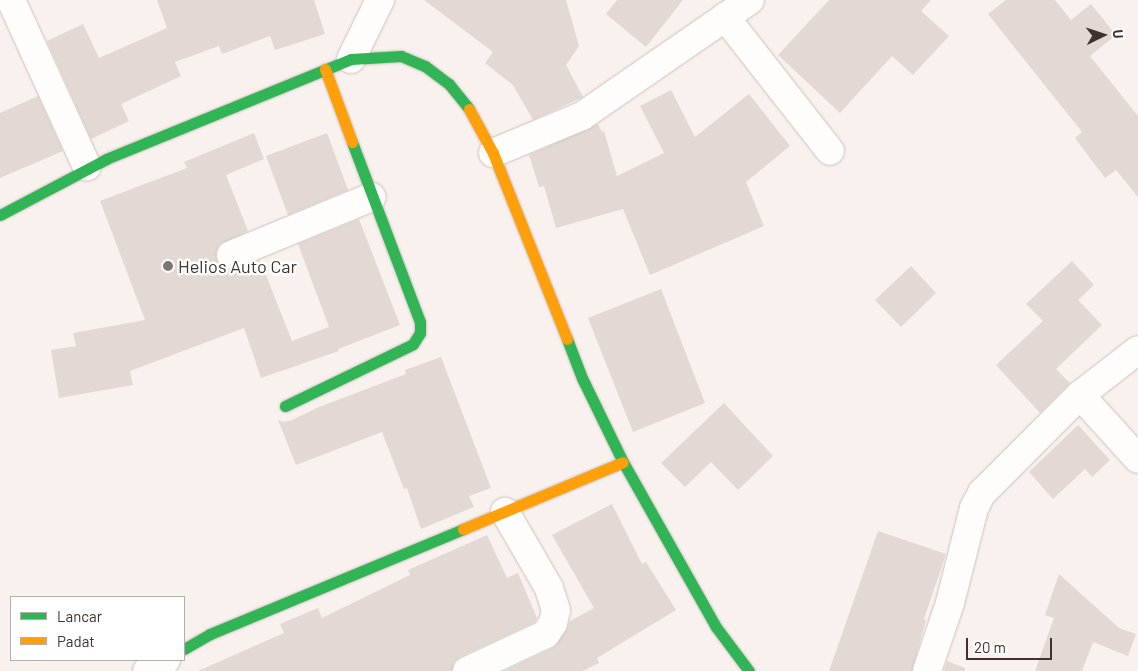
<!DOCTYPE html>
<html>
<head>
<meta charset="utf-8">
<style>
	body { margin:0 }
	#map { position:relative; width:1138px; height:671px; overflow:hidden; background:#f9f1ee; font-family:Barlow,sans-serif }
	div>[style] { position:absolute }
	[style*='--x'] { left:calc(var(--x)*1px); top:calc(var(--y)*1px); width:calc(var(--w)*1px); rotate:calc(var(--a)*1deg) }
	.building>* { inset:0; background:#e2d8d4 }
	.roads { filter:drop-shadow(0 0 1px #cbc1bd) drop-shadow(0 0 1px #cbc1bd) }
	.street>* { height:28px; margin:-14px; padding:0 14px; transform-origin:14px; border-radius:14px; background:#fefdfc }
	.fast>* { height:11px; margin:-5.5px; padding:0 5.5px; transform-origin:5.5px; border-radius:5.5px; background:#30b455 }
	.slow>* { height:11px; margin:-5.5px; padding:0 5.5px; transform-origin:5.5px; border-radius:5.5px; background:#ff9f0a }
	.dots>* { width:14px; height:14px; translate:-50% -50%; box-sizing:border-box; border:2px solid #fff; border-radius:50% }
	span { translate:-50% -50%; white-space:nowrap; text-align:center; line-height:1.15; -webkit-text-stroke:5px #fff; paint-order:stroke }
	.poi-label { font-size:18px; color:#40322c }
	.left { translate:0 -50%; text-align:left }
	.legend { position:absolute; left:10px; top:596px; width:175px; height:65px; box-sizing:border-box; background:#fff; border:1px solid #b3adab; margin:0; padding:6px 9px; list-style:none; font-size:15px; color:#40322c }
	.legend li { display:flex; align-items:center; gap:10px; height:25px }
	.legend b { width:25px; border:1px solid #b3adab }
	.north { position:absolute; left:1078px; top:10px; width:50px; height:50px; -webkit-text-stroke:4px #fff; paint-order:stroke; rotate:86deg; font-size:14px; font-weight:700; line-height:20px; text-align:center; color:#40322c }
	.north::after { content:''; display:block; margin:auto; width:18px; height:22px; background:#40322c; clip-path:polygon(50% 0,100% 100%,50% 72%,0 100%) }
	.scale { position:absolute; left:966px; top:638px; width:86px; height:22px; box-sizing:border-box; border:2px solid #40322c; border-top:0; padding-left:6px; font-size:15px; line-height:18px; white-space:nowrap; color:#40322c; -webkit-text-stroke:4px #fff; paint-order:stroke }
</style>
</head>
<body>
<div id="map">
	<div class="building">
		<i style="clip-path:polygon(157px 0,314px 0,325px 34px,275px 50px,270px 36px,222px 54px,219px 46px,175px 62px,181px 76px,121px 104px,129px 121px,91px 139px,47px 41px,83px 24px,99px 58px,167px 28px)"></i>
		<i style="clip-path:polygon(424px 0,566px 0,579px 46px,566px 65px,583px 97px,533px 120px,513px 85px,485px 63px,493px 52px)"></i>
		<i style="clip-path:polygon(617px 0,683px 0,646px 47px,606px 14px)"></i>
		<i style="clip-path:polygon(829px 0,931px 0,921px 11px,949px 36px,913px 75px,892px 56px,840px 113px,778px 55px)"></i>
		<i style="clip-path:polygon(1006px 0,1055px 0,1071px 20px,1091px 4px,1116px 35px,1090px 56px,1138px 116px,1138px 197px,1116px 170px,1105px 178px,1075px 138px,1082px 132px,988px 14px)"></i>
		<i style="clip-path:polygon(671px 90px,695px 137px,749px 94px,790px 146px,746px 182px,764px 226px,650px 275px,623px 209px,556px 228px,544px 186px,539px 187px,529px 155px,598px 124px,602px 132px,604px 131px,617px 176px,664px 153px,640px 106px)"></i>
		<i style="clip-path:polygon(38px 96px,63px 151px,0 178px,0 113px)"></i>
		<i style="clip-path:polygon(254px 133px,264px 159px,226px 175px,248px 231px,219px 245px,216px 252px,217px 261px,222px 268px,229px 270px,260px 260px,292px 341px,329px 327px,298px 244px,359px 219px,400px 325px,338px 349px,339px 351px,261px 378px,244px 328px,130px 371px,133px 385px,59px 398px,51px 350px,76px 346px,73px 333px,145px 320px,100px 201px,187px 168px,184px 162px)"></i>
		<i style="clip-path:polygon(327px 133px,348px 190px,288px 215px,266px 156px)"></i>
		<i style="clip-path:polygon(1072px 261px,1094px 285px,1078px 300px,1102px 325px,1056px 369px,1070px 383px,1040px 413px,996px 365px,1043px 321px,1026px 304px)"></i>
		<i style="clip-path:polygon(911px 266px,936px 293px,901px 327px,875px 300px)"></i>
		<i style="clip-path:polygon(661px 289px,705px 403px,633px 432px,588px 318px)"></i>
		<i style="clip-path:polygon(441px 357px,491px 488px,469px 496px,474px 507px,421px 529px,407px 488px,404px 489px,382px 432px,296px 465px,278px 420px,284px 422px,292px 420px,319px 407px,406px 374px,405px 370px)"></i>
		<i style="clip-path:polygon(724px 403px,773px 456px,738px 490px,711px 462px,685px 487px,661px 463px)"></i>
		<i style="clip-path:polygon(1078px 425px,1110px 460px,1092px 477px,1085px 469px,1053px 499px,1029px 472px)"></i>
		<i style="clip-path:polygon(612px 504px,642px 564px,646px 562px,676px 610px,597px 658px,599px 663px,583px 671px,504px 671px,553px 648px,566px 631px,570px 621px,594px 608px,552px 535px)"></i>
		<i style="clip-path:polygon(878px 531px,946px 554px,924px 619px,926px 620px,912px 671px,829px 671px)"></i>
		<i style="clip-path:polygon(487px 535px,507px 578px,518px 573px,537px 618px,535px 622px,460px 657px,454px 662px,452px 671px,198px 671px,284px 633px,280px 624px,318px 608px,322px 618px,410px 575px,408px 570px)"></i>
		<i style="clip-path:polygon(1059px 574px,1119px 628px,1136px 634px,1128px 656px,1093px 642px,1082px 671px,1035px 671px,1054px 618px,1045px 615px)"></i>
		<i style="clip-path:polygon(947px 661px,965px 668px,965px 671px,944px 671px)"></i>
	</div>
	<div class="roads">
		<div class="street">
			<i style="--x:11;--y:0;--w:183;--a:65.5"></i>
			<i style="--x:725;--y:17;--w:170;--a:51.9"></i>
			<i style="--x:351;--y:59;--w:66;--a:-63.8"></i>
			<i style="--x:493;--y:153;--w:96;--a:-22.6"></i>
			<i style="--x:582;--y:116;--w:204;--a:-34.6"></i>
			<i style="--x:231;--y:255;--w:152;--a:-22.4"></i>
			<i style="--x:1080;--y:395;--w:86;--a:47.8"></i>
			<i style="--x:147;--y:671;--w:22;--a:-30"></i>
			<i style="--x:467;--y:671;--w:87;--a:-25.1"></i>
			<i style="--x:546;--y:634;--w:13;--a:-58"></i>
			<i style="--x:553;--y:623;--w:13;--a:-77"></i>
			<i style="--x:556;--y:610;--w:23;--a:-108"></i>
			<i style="--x:549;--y:588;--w:88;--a:-120.1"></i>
			<i style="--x:927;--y:671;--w:72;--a:-71.3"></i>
			<i style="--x:950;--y:603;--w:98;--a:-75.8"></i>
			<i style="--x:974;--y:508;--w:17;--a:-62"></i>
			<i style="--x:982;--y:493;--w:139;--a:-45"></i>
			<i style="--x:1080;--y:395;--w:73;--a:-37.8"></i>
		</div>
		<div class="fast">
			<i style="--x:0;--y:215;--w:120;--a:-27.8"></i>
			<i style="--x:106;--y:159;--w:265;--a:-22.2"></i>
			<i style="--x:351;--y:59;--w:50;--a:-3.4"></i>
			<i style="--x:401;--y:56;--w:26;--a:23"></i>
			<i style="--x:425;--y:66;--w:30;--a:37"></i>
			<i style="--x:449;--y:84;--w:32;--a:51"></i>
			<i style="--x:567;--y:339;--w:42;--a:69"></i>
			<i style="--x:582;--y:378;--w:93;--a:64"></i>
			<i style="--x:623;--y:462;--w:189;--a:60.6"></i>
			<i style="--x:716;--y:627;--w:55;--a:53.1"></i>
			<i style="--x:285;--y:406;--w:142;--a:-25.8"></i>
			<i style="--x:413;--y:344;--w:13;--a:-58"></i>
			<i style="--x:420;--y:333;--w:11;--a:-90"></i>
			<i style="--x:420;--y:322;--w:192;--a:-110.7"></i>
			<i style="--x:184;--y:649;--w:30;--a:-30"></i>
			<i style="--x:210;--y:634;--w:274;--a:-22.5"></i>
		</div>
		<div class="slow">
			<i style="--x:325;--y:69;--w:78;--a:69.7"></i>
			<i style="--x:469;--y:109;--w:50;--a:61.4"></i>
			<i style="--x:493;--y:153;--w:200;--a:68.3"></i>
			<i style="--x:463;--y:529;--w:173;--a:-22.7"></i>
		</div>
	</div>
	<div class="dots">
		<i style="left:168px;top:266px;background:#817570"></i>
	</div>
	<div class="poi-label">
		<span class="left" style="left:178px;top:266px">Helios Auto Car</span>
	</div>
	<ul class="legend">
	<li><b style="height:6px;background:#30b455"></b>Lancar</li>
	<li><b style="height:6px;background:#ff9f0a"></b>Padat</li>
	</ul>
	<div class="north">U</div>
	<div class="scale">20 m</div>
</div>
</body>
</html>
